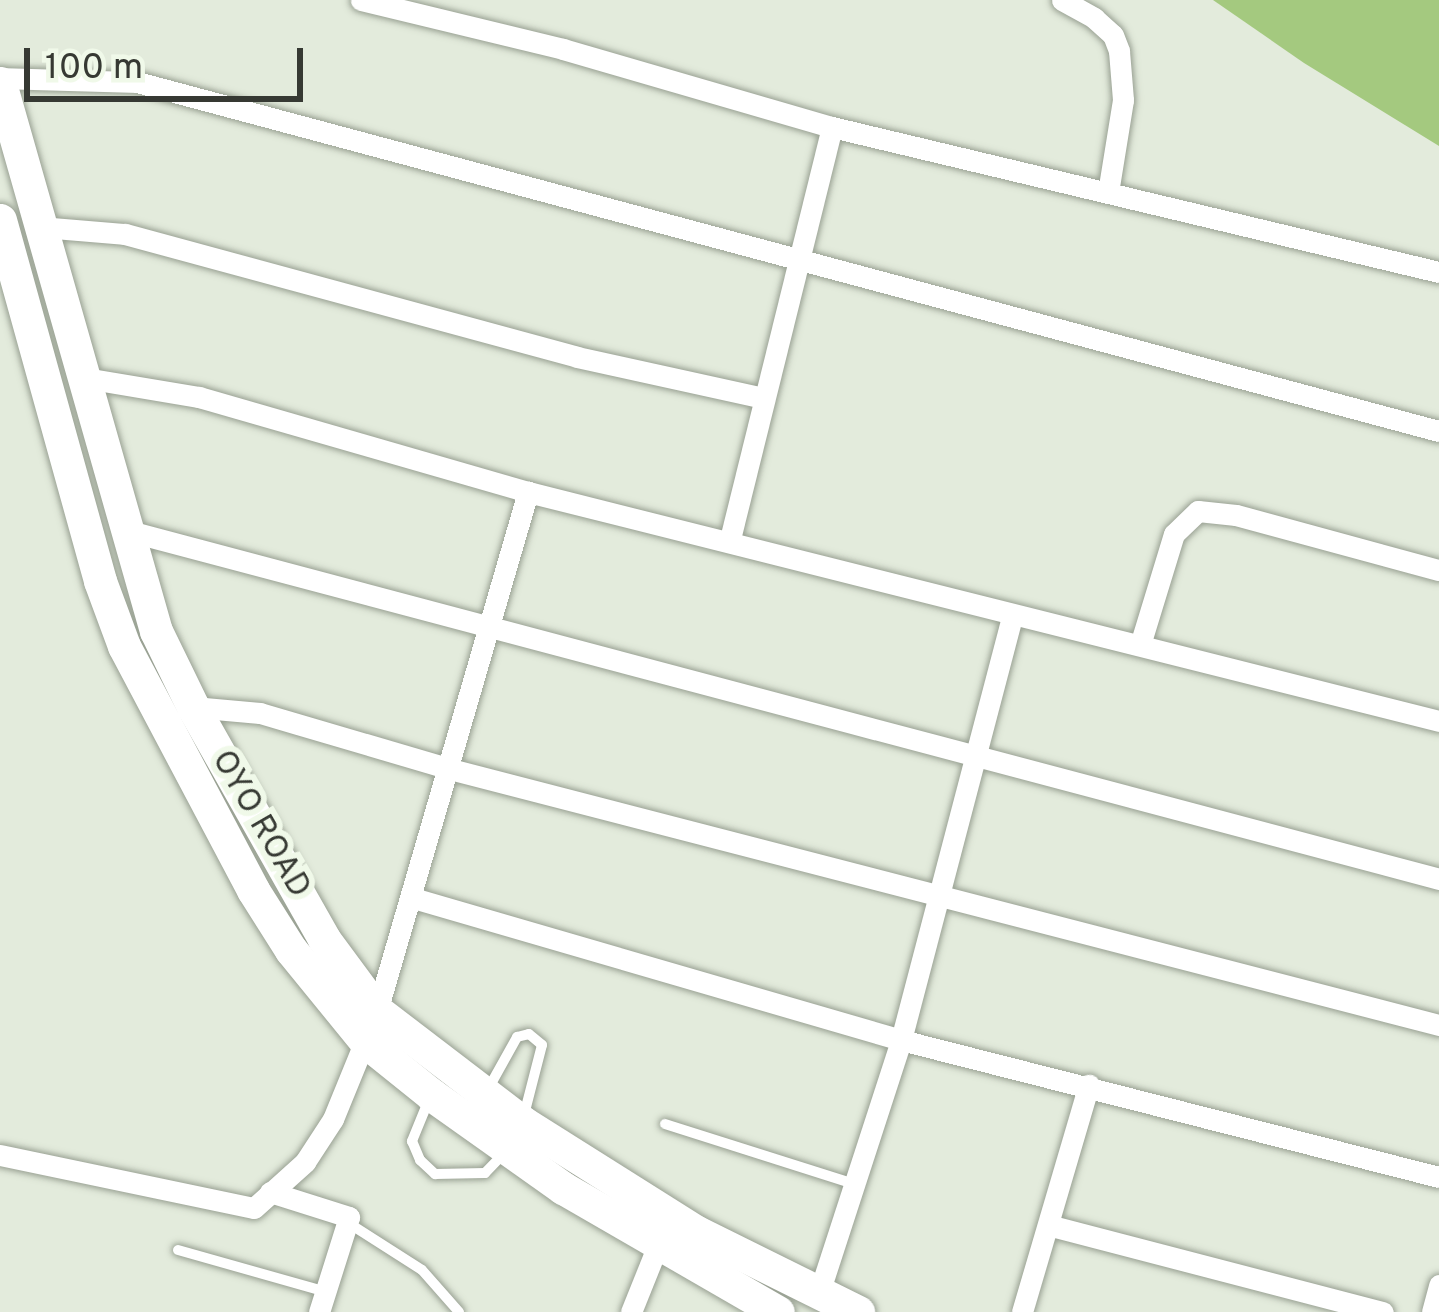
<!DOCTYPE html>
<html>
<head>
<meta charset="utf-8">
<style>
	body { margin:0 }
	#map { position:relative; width:1439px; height:1312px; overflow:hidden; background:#e3ebdc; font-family:Overpass,sans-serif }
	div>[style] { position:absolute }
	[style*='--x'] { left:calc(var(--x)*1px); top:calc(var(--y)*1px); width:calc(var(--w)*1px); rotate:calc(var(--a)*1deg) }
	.green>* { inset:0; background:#a4c97f }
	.roads { filter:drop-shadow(0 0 3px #99a193) drop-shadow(0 0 3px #99a193) }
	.service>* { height:10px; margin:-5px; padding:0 5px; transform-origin:5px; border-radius:5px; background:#fff }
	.minor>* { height:21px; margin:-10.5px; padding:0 10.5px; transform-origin:10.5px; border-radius:10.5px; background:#fff }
	.primary>* { height:33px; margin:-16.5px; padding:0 16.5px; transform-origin:16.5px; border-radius:16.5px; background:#fff }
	span { translate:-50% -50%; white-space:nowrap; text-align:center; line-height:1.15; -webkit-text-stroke:12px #f0f9e9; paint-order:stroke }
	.street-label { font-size:33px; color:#363933 }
	.scale { position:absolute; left:24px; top:48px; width:279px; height:54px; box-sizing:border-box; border:6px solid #363933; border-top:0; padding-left:15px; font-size:36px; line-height:42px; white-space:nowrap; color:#363933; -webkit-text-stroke:9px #f0f9e9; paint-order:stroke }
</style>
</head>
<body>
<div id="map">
	<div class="green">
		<i style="clip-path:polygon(1213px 0,1439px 0,1439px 146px,1304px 63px)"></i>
	</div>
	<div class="roads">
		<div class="service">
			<i style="--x:487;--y:1091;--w:62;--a:-60.9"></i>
			<i style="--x:517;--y:1037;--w:12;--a:-14"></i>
			<i style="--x:529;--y:1034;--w:17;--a:40"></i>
			<i style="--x:542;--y:1045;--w:76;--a:104.4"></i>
			<i style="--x:430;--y:1097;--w:48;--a:112.2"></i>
			<i style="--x:412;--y:1141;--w:21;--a:67"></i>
			<i style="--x:420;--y:1160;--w:21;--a:43"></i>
			<i style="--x:435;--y:1174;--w:50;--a:-1.1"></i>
			<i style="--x:485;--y:1173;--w:29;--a:-46"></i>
			<i style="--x:665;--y:1124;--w:198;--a:17.6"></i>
			<i style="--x:350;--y:1224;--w:85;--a:32.6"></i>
			<i style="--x:422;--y:1270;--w:56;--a:48.6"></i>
			<i style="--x:178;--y:1250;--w:154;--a:15.8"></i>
		</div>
		<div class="minor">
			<i style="--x:361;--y:0;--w:208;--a:13.6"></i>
			<i style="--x:563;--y:49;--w:280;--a:16.2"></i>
			<i style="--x:832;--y:127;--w:624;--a:13.44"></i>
			<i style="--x:1062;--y:0;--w:37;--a:29"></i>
			<i style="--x:1094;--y:18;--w:25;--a:42"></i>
			<i style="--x:1113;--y:35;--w:17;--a:69"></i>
			<i style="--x:1119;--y:51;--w:49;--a:85.3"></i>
			<i style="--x:1123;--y:100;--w:94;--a:99.2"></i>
			<i style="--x:0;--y:78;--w:137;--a:1.7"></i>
			<i style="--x:137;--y:82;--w:1348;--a:15.01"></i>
			<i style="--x:41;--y:227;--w:84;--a:4.8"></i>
			<i style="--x:125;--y:234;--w:468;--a:15.2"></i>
			<i style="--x:577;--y:357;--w:191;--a:12.4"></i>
			<i style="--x:85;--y:378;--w:116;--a:9.5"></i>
			<i style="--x:199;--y:397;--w:342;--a:16.1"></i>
			<i style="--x:528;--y:492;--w:939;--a:14.11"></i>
			<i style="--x:125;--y:530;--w:1360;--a:14.87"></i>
			<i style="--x:730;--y:539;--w:424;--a:-76.1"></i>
			<i style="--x:1140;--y:645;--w:116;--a:-73"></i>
			<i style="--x:1174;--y:534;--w:33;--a:-44"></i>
			<i style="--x:1198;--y:511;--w:38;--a:6"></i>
			<i style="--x:1236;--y:515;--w:210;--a:15.2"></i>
			<i style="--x:193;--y:707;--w:67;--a:5.1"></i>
			<i style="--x:260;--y:713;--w:198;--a:16.4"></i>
			<i style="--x:450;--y:769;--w:1022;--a:14.51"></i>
			<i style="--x:413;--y:898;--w:508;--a:16.22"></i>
			<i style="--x:901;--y:1040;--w:555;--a:14.29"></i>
			<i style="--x:0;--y:1155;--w:259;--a:11.8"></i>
			<i style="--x:254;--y:1208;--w:69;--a:-42"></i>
			<i style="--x:305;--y:1162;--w:51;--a:-56.9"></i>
			<i style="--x:333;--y:1119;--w:117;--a:-67.8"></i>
			<i style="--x:377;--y:1011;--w:541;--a:-73.78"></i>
			<i style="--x:270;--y:1192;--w:83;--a:17.6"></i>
			<i style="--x:349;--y:1217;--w:100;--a:107.5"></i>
			<i style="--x:1048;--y:1225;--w:346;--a:14.6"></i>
			<i style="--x:818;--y:1296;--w:269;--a:-72"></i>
			<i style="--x:901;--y:1040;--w:437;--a:-75.3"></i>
			<i style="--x:631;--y:1312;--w:72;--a:-68.1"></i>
			<i style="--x:1022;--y:1312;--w:237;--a:-73.6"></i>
			<i style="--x:1432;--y:1312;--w:28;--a:-75"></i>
		</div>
		<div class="primary">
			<i style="--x:0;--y:83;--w:570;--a:74.11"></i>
			<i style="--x:156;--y:631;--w:85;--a:64"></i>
			<i style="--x:193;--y:707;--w:266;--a:60.5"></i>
			<i style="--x:324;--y:939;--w:89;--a:53.6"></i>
			<i style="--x:377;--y:1011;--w:183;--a:37.4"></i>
			<i style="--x:522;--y:1122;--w:207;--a:32.2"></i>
			<i style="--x:697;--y:1232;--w:180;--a:26.4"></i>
			<i style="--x:0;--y:220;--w:375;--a:74.5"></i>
			<i style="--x:100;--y:581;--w:69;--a:69.7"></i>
			<i style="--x:124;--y:646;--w:276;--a:62.1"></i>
			<i style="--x:253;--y:890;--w:71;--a:57.7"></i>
			<i style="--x:291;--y:950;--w:119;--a:50.8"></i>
			<i style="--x:366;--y:1042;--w:85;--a:38.8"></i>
			<i style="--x:432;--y:1095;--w:161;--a:35.4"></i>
			<i style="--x:563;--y:1188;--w:248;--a:30"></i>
		</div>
	</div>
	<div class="street-label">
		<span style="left:259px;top:825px;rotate:60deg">OYO ROAD</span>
	</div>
	<div class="scale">100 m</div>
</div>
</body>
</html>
